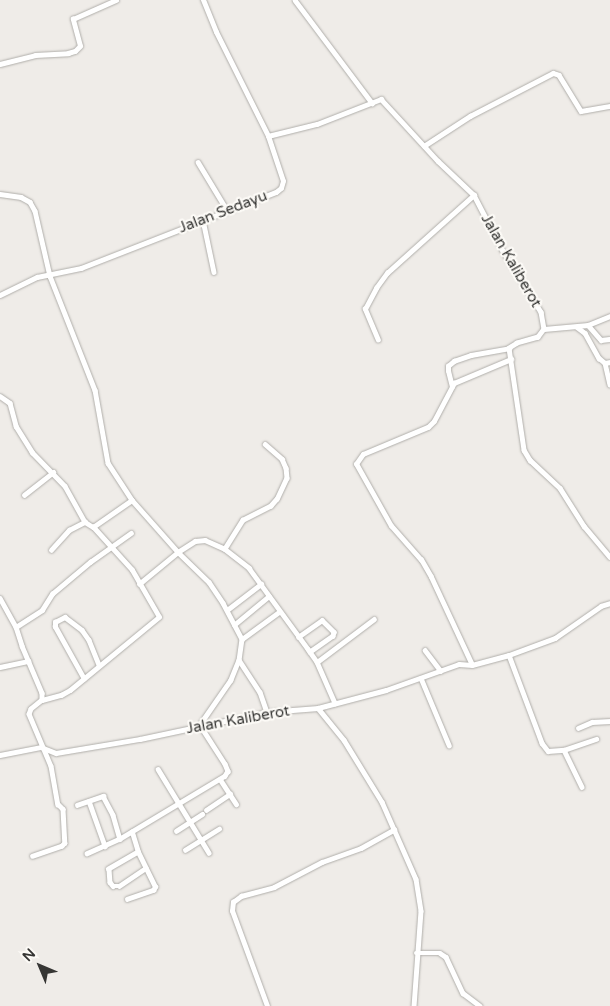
<!DOCTYPE html>
<html>
<head>
<meta charset="utf-8">
<style>
	body { margin:0 }
	#map { position:relative; width:610px; height:1006px; overflow:hidden; background:#efece8; font-family:"Varela Round",sans-serif }
	div>[style] { position:absolute }
	[style*='--x'] { left:calc(var(--x)*1px); top:calc(var(--y)*1px); width:calc(var(--w)*1px); rotate:calc(var(--a)*1deg) }
	.roads { filter:drop-shadow(0 0 1px #b0aeaa) drop-shadow(0 0 1px #b0aeaa) }
	.minor>* { height:4.5px; margin:-2.25px; padding:0 2.25px; transform-origin:2.25px; border-radius:2.25px; background:#fff }
	span { translate:-50% -50%; white-space:nowrap; text-align:center; line-height:1.15; -webkit-text-stroke:4.5px #fcfaf6; paint-order:stroke }
	.street-label { font-size:15px; color:#363634 }
	.north { position:absolute; left:15px; top:941px; width:50px; height:50px; -webkit-text-stroke:4px #fcfaf6; paint-order:stroke; rotate:315deg; font-size:14px; font-weight:700; line-height:20px; text-align:center; color:#363634 }
	.north::after { content:''; display:block; margin:auto; width:18px; height:22px; background:#363634; clip-path:polygon(50% 0,100% 100%,50% 72%,0 100%) }
</style>
</head>
<body>
<div id="map">
	<div class="roads">
		<div class="minor">
			<i style="--x:295;--y:0;--w:129;--a:53.2"></i>
			<i style="--x:0;--y:64;--w:36;--a:-14"></i>
			<i style="--x:35;--y:55;--w:33;--a:-3"></i>
			<i style="--x:68;--y:53;--w:7;--a:-16"></i>
			<i style="--x:75;--y:51;--w:7;--a:-45"></i>
			<i style="--x:80;--y:46;--w:28;--a:-105"></i>
			<i style="--x:73;--y:19;--w:47;--a:-23.8"></i>
			<i style="--x:268;--y:136;--w:50;--a:-13.8"></i>
			<i style="--x:317;--y:124;--w:69;--a:-21.3"></i>
			<i style="--x:381;--y:99;--w:84;--a:47.4"></i>
			<i style="--x:438;--y:161;--w:50;--a:43.4"></i>
			<i style="--x:474;--y:195;--w:63;--a:62.6"></i>
			<i style="--x:503;--y:251;--w:72;--a:58.1"></i>
			<i style="--x:541;--y:312;--w:17;--a:80"></i>
			<i style="--x:544;--y:329;--w:10;--a:127"></i>
			<i style="--x:538;--y:337;--w:22;--a:164"></i>
			<i style="--x:517;--y:343;--w:9;--a:148"></i>
			<i style="--x:509;--y:348;--w:103;--a:81.6"></i>
			<i style="--x:524;--y:450;--w:12;--a:59"></i>
			<i style="--x:530;--y:460;--w:41;--a:43"></i>
			<i style="--x:560;--y:488;--w:45;--a:57.7"></i>
			<i style="--x:584;--y:526;--w:40;--a:50"></i>
			<i style="--x:424;--y:146;--w:55;--a:-33.1"></i>
			<i style="--x:470;--y:116;--w:93;--a:-27.4"></i>
			<i style="--x:553;--y:73;--w:6;--a:18"></i>
			<i style="--x:559;--y:75;--w:42;--a:58.6"></i>
			<i style="--x:581;--y:111;--w:29;--a:-10"></i>
			<i style="--x:198;--y:162;--w:56;--a:58.9"></i>
			<i style="--x:0;--y:194;--w:21;--a:8"></i>
			<i style="--x:21;--y:197;--w:10;--a:29"></i>
			<i style="--x:30;--y:202;--w:10;--a:61"></i>
			<i style="--x:35;--y:211;--w:67;--a:77"></i>
			<i style="--x:50;--y:276;--w:123;--a:68.5"></i>
			<i style="--x:95;--y:390;--w:74;--a:79.9"></i>
			<i style="--x:108;--y:463;--w:44;--a:57"></i>
			<i style="--x:132;--y:500;--w:69;--a:48.5"></i>
			<i style="--x:178;--y:552;--w:43;--a:44.1"></i>
			<i style="--x:209;--y:582;--w:25;--a:56"></i>
			<i style="--x:223;--y:603;--w:41;--a:62.2"></i>
			<i style="--x:242;--y:639;--w:21;--a:98"></i>
			<i style="--x:239;--y:660;--w:22;--a:112"></i>
			<i style="--x:231;--y:680;--w:55;--a:124.6"></i>
			<i style="--x:200;--y:725;--w:46;--a:57.3"></i>
			<i style="--x:225;--y:764;--w:8;--a:67"></i>
			<i style="--x:228;--y:771;--w:6;--a:121"></i>
			<i style="--x:225;--y:776;--w:122;--a:149"></i>
			<i style="--x:120;--y:839;--w:36;--a:156"></i>
			<i style="--x:203;--y:220;--w:53;--a:78.1"></i>
			<i style="--x:0;--y:295;--w:41;--a:-25.9"></i>
			<i style="--x:37;--y:277;--w:45;--a:-11.6"></i>
			<i style="--x:81;--y:268;--w:209;--a:-21.3"></i>
			<i style="--x:276;--y:192;--w:6;--a:-39"></i>
			<i style="--x:281;--y:188;--w:7;--a:-74"></i>
			<i style="--x:283;--y:181;--w:47;--a:-108.4"></i>
			<i style="--x:268;--y:136;--w:116;--a:-116.6"></i>
			<i style="--x:216;--y:32;--w:35;--a:-112"></i>
			<i style="--x:588;--y:325;--w:20;--a:49"></i>
			<i style="--x:601;--y:340;--w:8;--a:-7"></i>
			<i style="--x:577;--y:327;--w:10;--a:37"></i>
			<i style="--x:585;--y:333;--w:29;--a:61"></i>
			<i style="--x:599;--y:358;--w:8;--a:40"></i>
			<i style="--x:605;--y:363;--w:5;--a:-11"></i>
			<i style="--x:544;--y:329;--w:44;--a:-5.2"></i>
			<i style="--x:588;--y:325;--w:24;--a:-22"></i>
			<i style="--x:378;--y:340;--w:34;--a:-113"></i>
			<i style="--x:365;--y:309;--w:24;--a:-62"></i>
			<i style="--x:376;--y:288;--w:19;--a:-54"></i>
			<i style="--x:387;--y:273;--w:117;--a:-41.9"></i>
			<i style="--x:605;--y:363;--w:22;--a:77"></i>
			<i style="--x:452;--y:387;--w:16;--a:-104"></i>
			<i style="--x:448;--y:371;--w:5;--a:-90"></i>
			<i style="--x:448;--y:366;--w:8;--a:-40"></i>
			<i style="--x:454;--y:361;--w:18;--a:-19"></i>
			<i style="--x:471;--y:355;--w:39;--a:-10"></i>
			<i style="--x:0;--y:396;--w:12;--a:35"></i>
			<i style="--x:10;--y:403;--w:24;--a:75"></i>
			<i style="--x:16;--y:426;--w:31;--a:58"></i>
			<i style="--x:32;--y:452;--w:47;--a:45.9"></i>
			<i style="--x:65;--y:486;--w:41;--a:60.9"></i>
			<i style="--x:85;--y:522;--w:9;--a:32"></i>
			<i style="--x:265;--y:444;--w:23;--a:41"></i>
			<i style="--x:282;--y:459;--w:10;--a:66"></i>
			<i style="--x:286;--y:468;--w:10;--a:84"></i>
			<i style="--x:287;--y:478;--w:23;--a:115"></i>
			<i style="--x:277;--y:499;--w:9;--a:131"></i>
			<i style="--x:271;--y:506;--w:31;--a:153"></i>
			<i style="--x:243;--y:520;--w:34;--a:122"></i>
			<i style="--x:225;--y:549;--w:31;--a:38"></i>
			<i style="--x:249;--y:568;--w:100;--a:53.9"></i>
			<i style="--x:308;--y:649;--w:16;--a:55"></i>
			<i style="--x:317;--y:662;--w:45;--a:66.3"></i>
			<i style="--x:24;--y:495;--w:37;--a:-38"></i>
			<i style="--x:51;--y:550;--w:27;--a:-48"></i>
			<i style="--x:69;--y:530;--w:18;--a:-27"></i>
			<i style="--x:139;--y:584;--w:50;--a:-39.4"></i>
			<i style="--x:178;--y:552;--w:20;--a:-33"></i>
			<i style="--x:195;--y:541;--w:10;--a:-6"></i>
			<i style="--x:205;--y:540;--w:22;--a:24"></i>
			<i style="--x:0;--y:598;--w:33;--a:61"></i>
			<i style="--x:16;--y:627;--w:20;--a:72"></i>
			<i style="--x:22;--y:646;--w:51;--a:66.9"></i>
			<i style="--x:42;--y:693;--w:7;--a:90"></i>
			<i style="--x:42;--y:700;--w:14;--a:141"></i>
			<i style="--x:31;--y:709;--w:5;--a:112"></i>
			<i style="--x:29;--y:714;--w:56;--a:67.1"></i>
			<i style="--x:51;--y:766;--w:39;--a:80"></i>
			<i style="--x:58;--y:804;--w:7;--a:45"></i>
			<i style="--x:63;--y:809;--w:34;--a:87"></i>
			<i style="--x:65;--y:843;--w:4;--a:135"></i>
			<i style="--x:62;--y:846;--w:31;--a:161"></i>
			<i style="--x:227;--y:610;--w:43;--a:-37.4"></i>
			<i style="--x:234;--y:625;--w:45;--a:-39.6"></i>
			<i style="--x:16;--y:627;--w:31;--a:-33"></i>
			<i style="--x:42;--y:610;--w:19;--a:-58"></i>
			<i style="--x:52;--y:594;--w:50;--a:-40.1"></i>
			<i style="--x:90;--y:562;--w:50;--a:-35.3"></i>
			<i style="--x:298;--y:637;--w:29;--a:-35"></i>
			<i style="--x:322;--y:620;--w:17;--a:45"></i>
			<i style="--x:334;--y:632;--w:4;--a:104"></i>
			<i style="--x:333;--y:636;--w:28;--a:145"></i>
			<i style="--x:242;--y:639;--w:46;--a:-36.1"></i>
			<i style="--x:425;--y:650;--w:26;--a:53"></i>
			<i style="--x:509;--y:655;--w:94;--a:69.4"></i>
			<i style="--x:542;--y:743;--w:10;--a:53"></i>
			<i style="--x:548;--y:751;--w:16;--a:-4"></i>
			<i style="--x:564;--y:750;--w:41;--a:64.1"></i>
			<i style="--x:239;--y:660;--w:38;--a:57"></i>
			<i style="--x:260;--y:692;--w:21;--a:71"></i>
			<i style="--x:317;--y:662;--w:71;--a:-37"></i>
			<i style="--x:472;--y:665;--w:97;--a:-115"></i>
			<i style="--x:431;--y:577;--w:20;--a:-120"></i>
			<i style="--x:421;--y:560;--w:45;--a:-131.4"></i>
			<i style="--x:391;--y:526;--w:71;--a:-119.4"></i>
			<i style="--x:356;--y:464;--w:12;--a:-55"></i>
			<i style="--x:363;--y:454;--w:70;--a:-22.6"></i>
			<i style="--x:428;--y:427;--w:8;--a:-45"></i>
			<i style="--x:434;--y:421;--w:43;--a:-62.2"></i>
			<i style="--x:454;--y:383;--w:62;--a:-22.8"></i>
			<i style="--x:0;--y:667;--w:29;--a:-12"></i>
			<i style="--x:421;--y:678;--w:73;--a:67.3"></i>
			<i style="--x:84;--y:679;--w:60;--a:-119.1"></i>
			<i style="--x:55;--y:627;--w:5;--a:-90"></i>
			<i style="--x:55;--y:622;--w:11;--a:-27"></i>
			<i style="--x:65;--y:617;--w:21;--a:37"></i>
			<i style="--x:82;--y:630;--w:12;--a:55"></i>
			<i style="--x:89;--y:640;--w:27;--a:68"></i>
			<i style="--x:42;--y:700;--w:20;--a:-15"></i>
			<i style="--x:61;--y:695;--w:10;--a:-29"></i>
			<i style="--x:70;--y:690;--w:115;--a:-39.4"></i>
			<i style="--x:159;--y:617;--w:54;--a:-119.9"></i>
			<i style="--x:132;--y:570;--w:58;--a:-132.2"></i>
			<i style="--x:93;--y:527;--w:47;--a:-34.7"></i>
			<i style="--x:318;--y:708;--w:41;--a:50.9"></i>
			<i style="--x:344;--y:740;--w:73;--a:58.5"></i>
			<i style="--x:382;--y:802;--w:84;--a:66.2"></i>
			<i style="--x:416;--y:879;--w:32;--a:81"></i>
			<i style="--x:421;--y:911;--w:95;--a:94.2"></i>
			<i style="--x:578;--y:728;--w:15;--a:-23"></i>
			<i style="--x:592;--y:722;--w:18;--a:-3"></i>
			<i style="--x:564;--y:750;--w:34;--a:-19"></i>
			<i style="--x:0;--y:755;--w:42;--a:-11"></i>
			<i style="--x:41;--y:747;--w:16;--a:22"></i>
			<i style="--x:56;--y:753;--w:85;--a:-9.5"></i>
			<i style="--x:140;--y:739;--w:130;--a:-12"></i>
			<i style="--x:267;--y:712;--w:51;--a:-4.5"></i>
			<i style="--x:318;--y:708;--w:70;--a:-14.8"></i>
			<i style="--x:386;--y:690;--w:77;--a:-19.6"></i>
			<i style="--x:459;--y:664;--w:13;--a:4"></i>
			<i style="--x:472;--y:665;--w:38;--a:-15"></i>
			<i style="--x:509;--y:655;--w:49;--a:-20.3"></i>
			<i style="--x:555;--y:638;--w:56;--a:-34.8"></i>
			<i style="--x:601;--y:606;--w:9;--a:-18"></i>
			<i style="--x:158;--y:769;--w:98;--a:58.7"></i>
			<i style="--x:220;--y:779;--w:30;--a:57"></i>
			<i style="--x:89;--y:801;--w:48;--a:70.4"></i>
			<i style="--x:77;--y:805;--w:28;--a:-19"></i>
			<i style="--x:103;--y:796;--w:21;--a:62"></i>
			<i style="--x:113;--y:815;--w:25;--a:74"></i>
			<i style="--x:206;--y:810;--w:29;--a:-34"></i>
			<i style="--x:176;--y:831;--w:31;--a:-33"></i>
			<i style="--x:185;--y:850;--w:40;--a:-32"></i>
			<i style="--x:138;--y:852;--w:34;--a:150"></i>
			<i style="--x:109;--y:869;--w:13;--a:86"></i>
			<i style="--x:110;--y:882;--w:5;--a:53"></i>
			<i style="--x:113;--y:886;--w:6;--a:0"></i>
			<i style="--x:119;--y:886;--w:32;--a:-34"></i>
			<i style="--x:127;--y:899;--w:28;--a:-19"></i>
			<i style="--x:153;--y:890;--w:4;--a:-56"></i>
			<i style="--x:155;--y:887;--w:39;--a:-116"></i>
			<i style="--x:138;--y:852;--w:21;--a:-107"></i>
			<i style="--x:416;--y:953;--w:24;--a:0"></i>
			<i style="--x:440;--y:953;--w:7;--a:34"></i>
			<i style="--x:446;--y:957;--w:40;--a:65"></i>
			<i style="--x:463;--y:993;--w:21;--a:37"></i>
			<i style="--x:267;--y:1006;--w:101;--a:-110.2"></i>
			<i style="--x:232;--y:911;--w:9;--a:-84"></i>
			<i style="--x:233;--y:902;--w:10;--a:-37"></i>
			<i style="--x:241;--y:896;--w:34;--a:-15"></i>
			<i style="--x:274;--y:887;--w:54;--a:-27.5"></i>
			<i style="--x:322;--y:862;--w:41;--a:-19.7"></i>
			<i style="--x:361;--y:848;--w:38;--a:-29"></i>
		</div>
	</div>
	<div class="street-label">
		<span style="left:223px;top:212px;rotate:-21deg">Jalan Sedayu</span>
		<span style="left:511px;top:261px;rotate:60deg">Jalan Kaliberot</span>
		<span style="left:238px;top:720px;rotate:-10deg">Jalan Kaliberot</span>
	</div>
	<div class="north">N</div>
</div>
</body>
</html>
